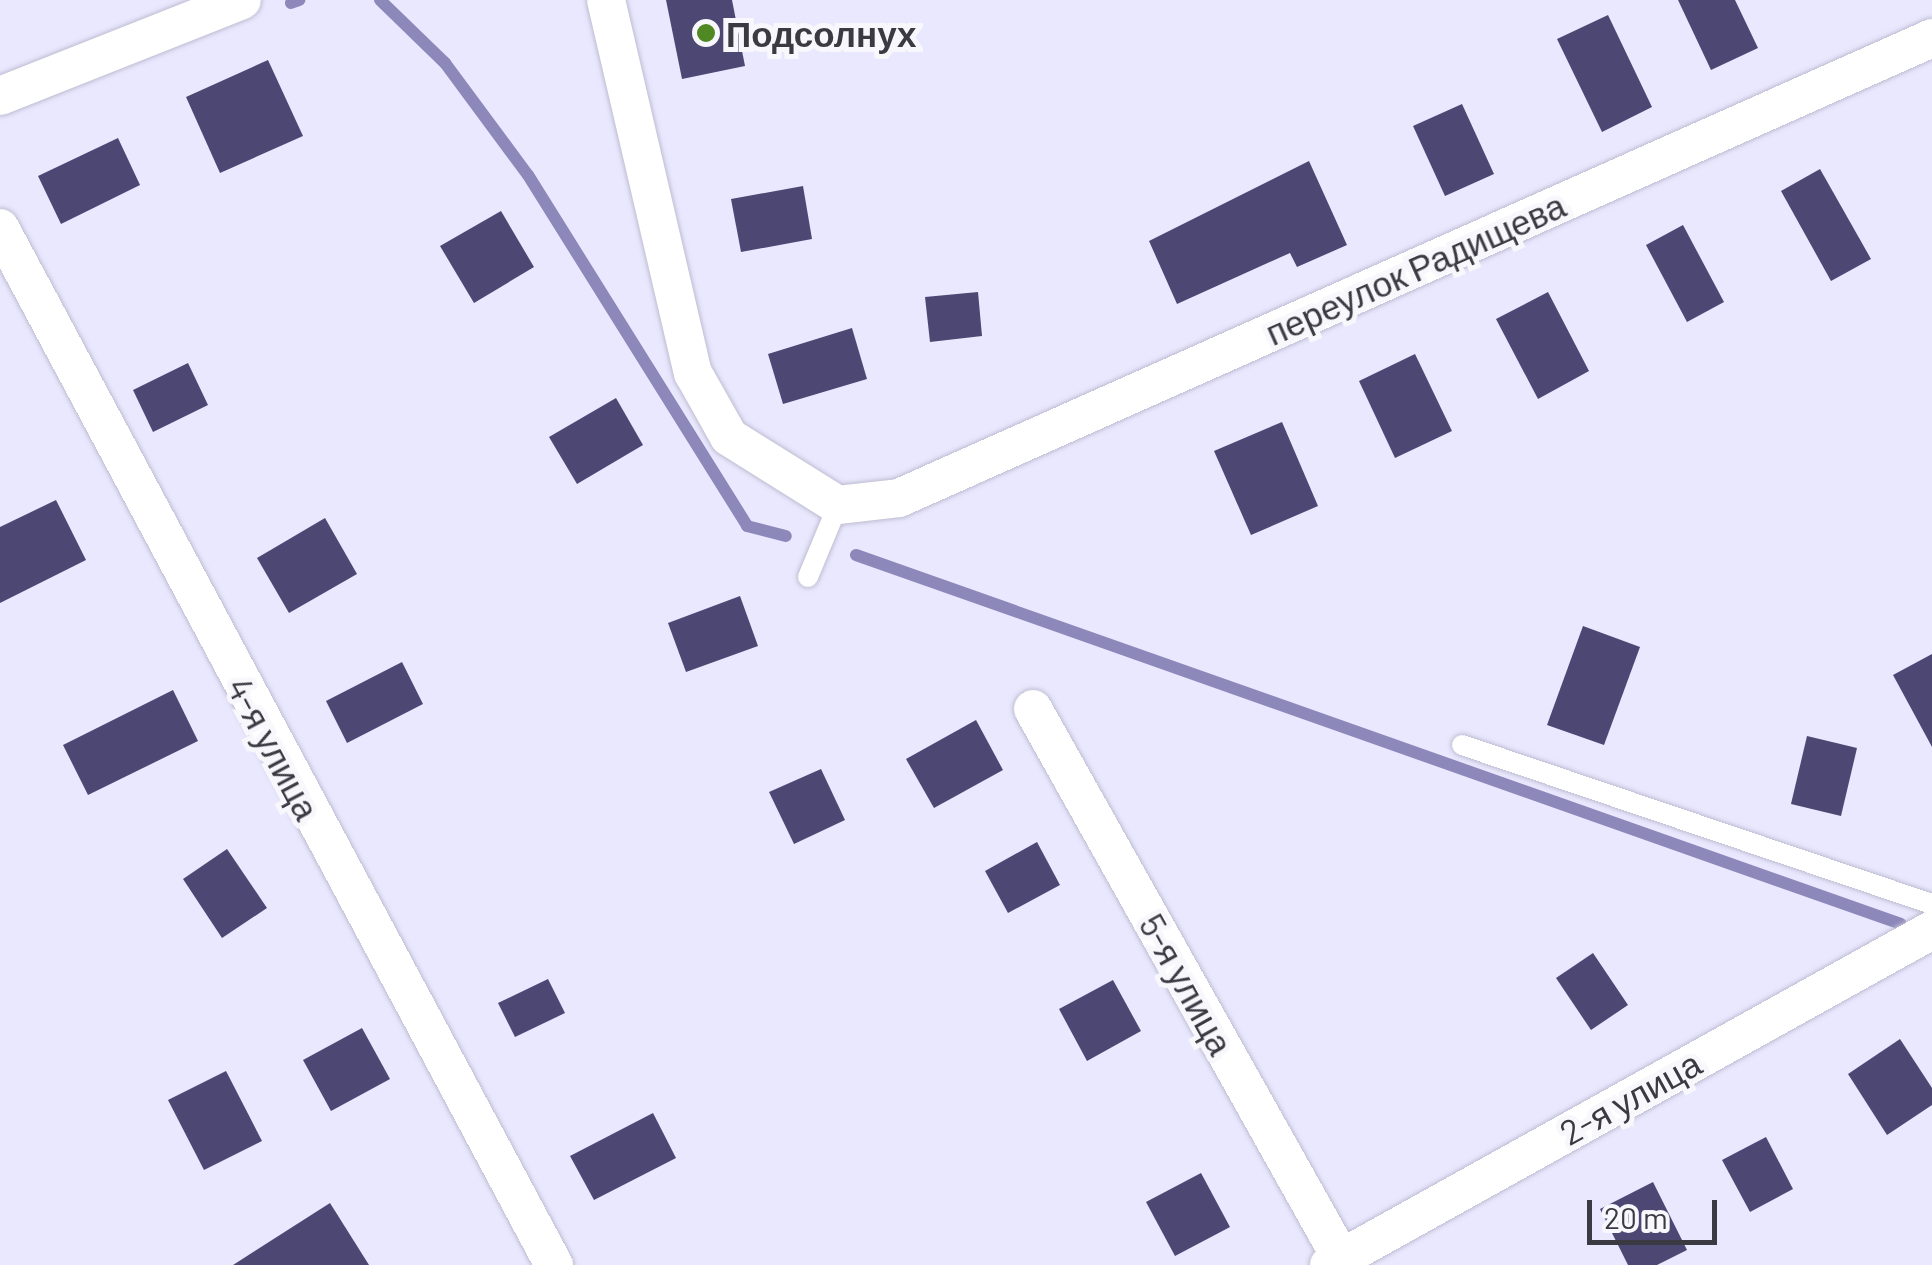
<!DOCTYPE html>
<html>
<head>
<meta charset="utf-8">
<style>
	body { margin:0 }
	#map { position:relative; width:1932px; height:1265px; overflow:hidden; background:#e9e8fe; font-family:Barlow,sans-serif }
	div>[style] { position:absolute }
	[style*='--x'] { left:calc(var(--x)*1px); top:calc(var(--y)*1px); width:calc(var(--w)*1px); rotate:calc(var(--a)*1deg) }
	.stream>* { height:12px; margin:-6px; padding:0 6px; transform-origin:6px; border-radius:6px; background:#8d88ba }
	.building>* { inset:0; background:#4d4774 }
	.roads { filter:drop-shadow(0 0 2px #bebcd1) drop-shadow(0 0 2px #bebcd1) }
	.service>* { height:20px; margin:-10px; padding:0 10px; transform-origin:10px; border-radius:10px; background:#fff }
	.minor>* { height:38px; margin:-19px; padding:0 19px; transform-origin:19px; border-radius:19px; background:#fff }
	.dots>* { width:28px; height:28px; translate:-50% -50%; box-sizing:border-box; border:5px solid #f7f7fc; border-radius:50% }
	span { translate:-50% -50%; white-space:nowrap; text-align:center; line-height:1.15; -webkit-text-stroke:10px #f7f7fc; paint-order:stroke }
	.poi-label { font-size:35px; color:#3b3a43; font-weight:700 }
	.left { translate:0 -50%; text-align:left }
	.street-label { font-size:35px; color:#3b3a43 }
	.scale { position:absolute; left:1587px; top:1200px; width:130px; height:45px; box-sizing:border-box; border:5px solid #3b3a43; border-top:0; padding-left:12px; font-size:30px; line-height:35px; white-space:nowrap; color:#3b3a43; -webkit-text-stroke:8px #f7f7fc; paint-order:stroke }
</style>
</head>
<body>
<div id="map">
	<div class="stream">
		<i style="--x:380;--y:0;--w:91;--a:44.1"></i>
		<i style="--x:445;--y:63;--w:139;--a:53.5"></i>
		<i style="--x:528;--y:175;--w:414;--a:58"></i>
		<i style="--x:747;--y:526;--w:40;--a:14.4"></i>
		<i style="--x:291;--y:3;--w:9;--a:-21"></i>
		<i style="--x:856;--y:555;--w:1108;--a:19.45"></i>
	</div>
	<div class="building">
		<i style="clip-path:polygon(666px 0,732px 0,745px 66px,682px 79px)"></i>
		<i style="clip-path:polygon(1678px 0,1735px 0,1758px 48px,1711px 70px)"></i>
		<i style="clip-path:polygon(1608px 15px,1652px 107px,1602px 132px,1557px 39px)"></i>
		<i style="clip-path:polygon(268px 60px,303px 136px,220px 173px,186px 97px)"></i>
		<i style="clip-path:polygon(1462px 104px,1494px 174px,1445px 196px,1413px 126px)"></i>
		<i style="clip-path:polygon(118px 138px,140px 185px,61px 224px,38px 176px)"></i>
		<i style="clip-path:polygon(1309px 161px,1347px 245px,1297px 267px,1290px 253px,1177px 304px,1149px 241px)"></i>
		<i style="clip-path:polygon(1820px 169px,1871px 259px,1831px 281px,1781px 191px)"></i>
		<i style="clip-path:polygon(803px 186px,812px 239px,741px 252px,731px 199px)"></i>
		<i style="clip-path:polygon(501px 211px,534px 267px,474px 303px,440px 246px)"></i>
		<i style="clip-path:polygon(1683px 225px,1724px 302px,1687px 322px,1646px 245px)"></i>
		<i style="clip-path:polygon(978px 292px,982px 336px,930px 342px,925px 297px)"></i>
		<i style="clip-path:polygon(1548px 292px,1589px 371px,1538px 399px,1496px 319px)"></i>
		<i style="clip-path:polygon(852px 328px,867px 379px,783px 404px,768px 354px)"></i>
		<i style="clip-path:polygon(1415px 354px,1452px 431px,1395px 458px,1359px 381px)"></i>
		<i style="clip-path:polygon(188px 363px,208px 405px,153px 432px,133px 390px)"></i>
		<i style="clip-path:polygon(616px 398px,643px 445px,577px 484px,549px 437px)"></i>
		<i style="clip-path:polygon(1282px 422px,1318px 506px,1251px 535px,1214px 451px)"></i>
		<i style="clip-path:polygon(56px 500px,86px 560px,0 603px,0 527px)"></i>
		<i style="clip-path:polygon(325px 518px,357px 574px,289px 613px,257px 558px)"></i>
		<i style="clip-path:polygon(740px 596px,758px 646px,686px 672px,668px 623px)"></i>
		<i style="clip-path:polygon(1583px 626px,1640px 647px,1604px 745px,1547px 725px)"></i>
		<i style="clip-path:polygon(1932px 654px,1932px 747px,1893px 675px)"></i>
		<i style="clip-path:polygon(402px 662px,423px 704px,347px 743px,326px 701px)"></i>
		<i style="clip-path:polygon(173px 690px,198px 741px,88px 795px,63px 745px)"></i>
		<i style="clip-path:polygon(976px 720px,1003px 770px,934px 808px,906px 759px)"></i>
		<i style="clip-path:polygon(1807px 736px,1857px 748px,1841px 816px,1791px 804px)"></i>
		<i style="clip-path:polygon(821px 769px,845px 820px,794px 844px,769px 792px)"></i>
		<i style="clip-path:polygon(1037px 842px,1060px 885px,1008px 913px,985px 871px)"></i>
		<i style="clip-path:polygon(227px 849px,267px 908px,222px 938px,183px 879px)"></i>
		<i style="clip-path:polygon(1593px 953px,1628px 1005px,1591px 1030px,1556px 978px)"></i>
		<i style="clip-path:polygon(548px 979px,565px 1013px,515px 1037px,498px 1003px)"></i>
		<i style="clip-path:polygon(1113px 980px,1141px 1031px,1087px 1061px,1059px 1009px)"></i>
		<i style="clip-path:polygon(362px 1028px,390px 1079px,331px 1111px,303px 1060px)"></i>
		<i style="clip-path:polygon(1900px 1039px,1932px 1088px,1932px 1105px,1887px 1135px,1848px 1074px)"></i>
		<i style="clip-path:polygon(226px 1071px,262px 1141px,204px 1170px,168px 1100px)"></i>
		<i style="clip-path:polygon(653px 1113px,676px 1158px,594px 1200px,570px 1156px)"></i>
		<i style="clip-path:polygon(1766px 1137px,1793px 1189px,1750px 1212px,1722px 1160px)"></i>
		<i style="clip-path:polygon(1201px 1173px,1230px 1227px,1175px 1256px,1146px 1202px)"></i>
		<i style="clip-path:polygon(1653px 1182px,1687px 1250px,1657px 1265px,1628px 1265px,1600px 1209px)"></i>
		<i style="clip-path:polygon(330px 1203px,369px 1265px,233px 1265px)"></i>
	</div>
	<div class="roads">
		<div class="service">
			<i style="--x:808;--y:577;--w:78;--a:-67.4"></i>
			<i style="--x:1462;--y:745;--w:496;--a:18.7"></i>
		</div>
		<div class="minor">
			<i style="--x:606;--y:0;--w:383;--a:76.9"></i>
			<i style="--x:693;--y:373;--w:73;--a:60.6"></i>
			<i style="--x:729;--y:437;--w:128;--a:32"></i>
			<i style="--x:838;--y:505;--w:61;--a:-6.5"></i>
			<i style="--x:899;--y:498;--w:1131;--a:-24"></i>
			<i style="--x:0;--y:96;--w:260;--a:-21.6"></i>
			<i style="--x:0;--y:228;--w:1176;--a:61.89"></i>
			<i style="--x:1033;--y:709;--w:629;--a:60.71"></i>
			<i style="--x:1329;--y:1265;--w:690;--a:-29.05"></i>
		</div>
	</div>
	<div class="dots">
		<i style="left:706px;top:33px;background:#508823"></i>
	</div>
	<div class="poi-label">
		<span class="left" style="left:726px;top:33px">Подсолнух</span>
	</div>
	<div class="street-label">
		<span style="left:1415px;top:268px;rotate:-24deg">переулок Радищева</span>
		<span style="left:274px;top:748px;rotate:62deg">4-я улица</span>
		<span style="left:1187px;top:984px;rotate:61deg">5-я улица</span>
		<span style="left:1630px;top:1097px;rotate:-29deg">2-я улица</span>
	</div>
	<div class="scale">20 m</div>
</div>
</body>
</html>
